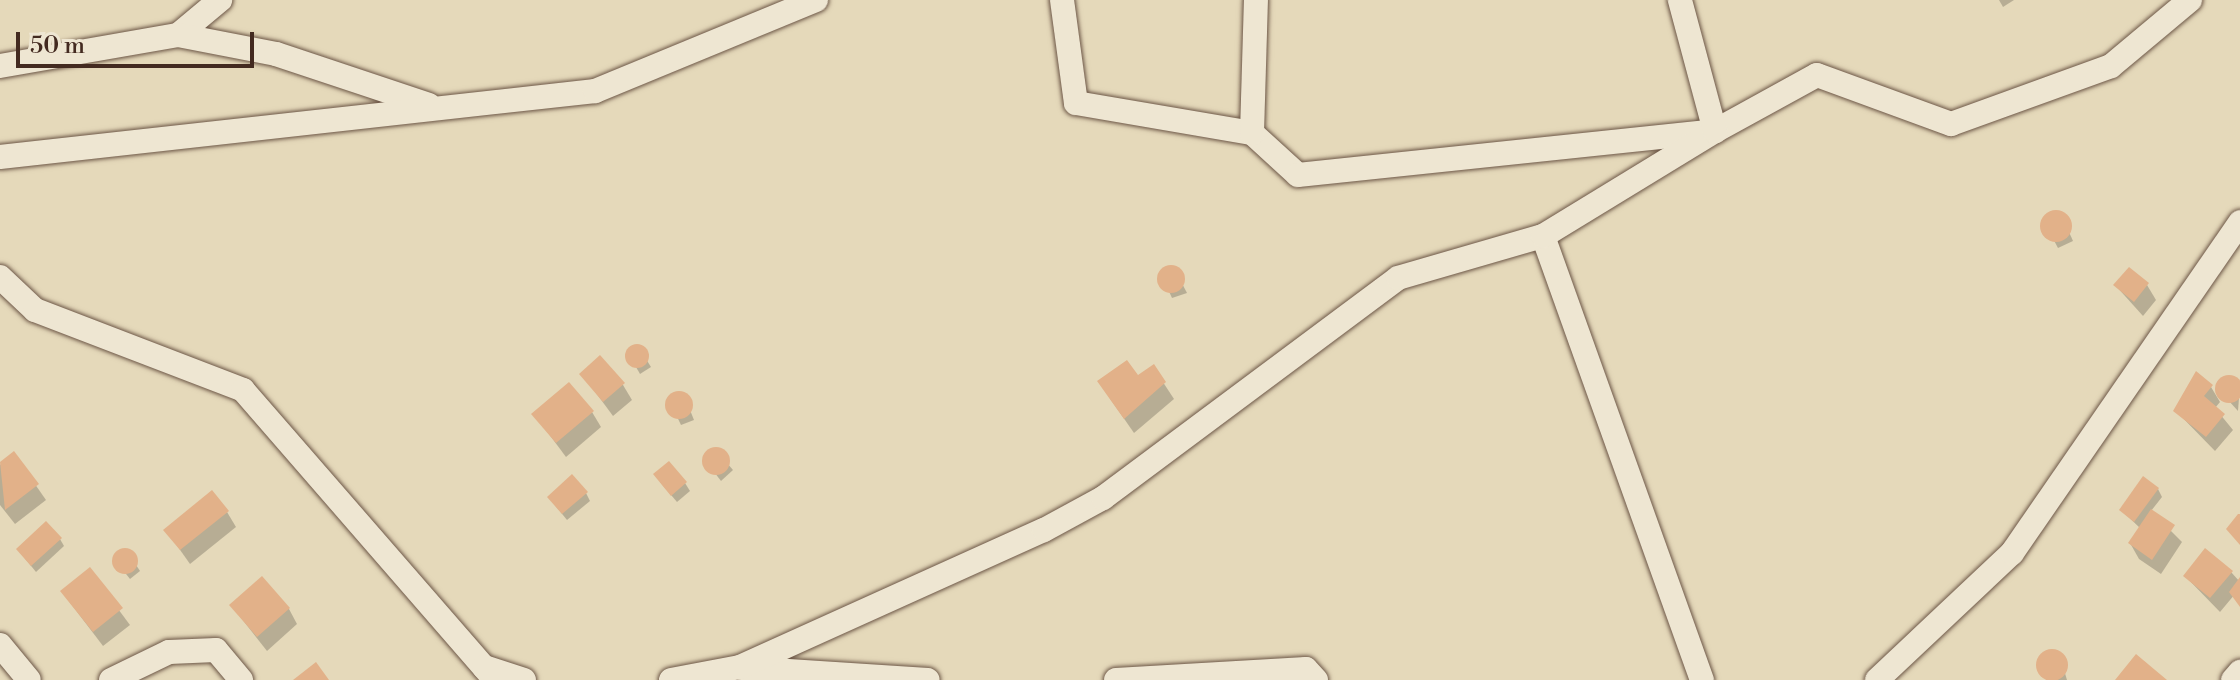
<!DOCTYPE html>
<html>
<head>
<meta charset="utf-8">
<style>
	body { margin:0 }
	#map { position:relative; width:2240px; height:680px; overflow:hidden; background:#e5d9ba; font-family:"Libre Bodoni",serif }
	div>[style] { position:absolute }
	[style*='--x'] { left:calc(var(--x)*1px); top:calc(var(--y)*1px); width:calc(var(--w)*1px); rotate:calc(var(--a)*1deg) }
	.shadow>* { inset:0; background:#0003 }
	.building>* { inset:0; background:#e2b189 }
	.round { border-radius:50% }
	.roads { filter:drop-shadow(0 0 2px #6c5646) drop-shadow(0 0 2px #6c5646) }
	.street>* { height:24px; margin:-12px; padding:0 12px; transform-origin:12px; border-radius:12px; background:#eee6d2 }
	span { translate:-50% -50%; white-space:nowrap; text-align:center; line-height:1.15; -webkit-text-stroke:6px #eee6d2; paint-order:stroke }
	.scale { position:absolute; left:16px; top:32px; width:238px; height:36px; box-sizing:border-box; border:4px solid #432a20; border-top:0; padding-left:10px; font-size:24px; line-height:28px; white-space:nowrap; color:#432a20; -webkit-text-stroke:6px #eee6d2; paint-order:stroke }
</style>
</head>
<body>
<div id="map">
	<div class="shadow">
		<i style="clip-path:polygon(1999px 0,2014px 0,2003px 7px)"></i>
		<i style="clip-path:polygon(2061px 214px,2073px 241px,2058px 248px,2044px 222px)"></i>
		<i style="clip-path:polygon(1174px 268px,1187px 293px,1172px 298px,1161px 274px)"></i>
		<i style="clip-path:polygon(2147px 285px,2156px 300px,2143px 316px,2116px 286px)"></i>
		<i style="clip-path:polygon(638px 346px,651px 367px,640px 374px,628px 353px)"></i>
		<i style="clip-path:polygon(1153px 367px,1174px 399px,1134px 433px,1109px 397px)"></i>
		<i style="clip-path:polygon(582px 374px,623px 385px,632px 400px,613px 416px)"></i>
		<i style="clip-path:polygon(2197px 374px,2211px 387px,2220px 402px,2215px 408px,2233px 430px,2215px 451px,2176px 411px)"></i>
		<i style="clip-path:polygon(2232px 376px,2240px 385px,2238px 411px,2218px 389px)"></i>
		<i style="clip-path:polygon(684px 395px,694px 420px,681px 425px,669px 400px)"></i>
		<i style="clip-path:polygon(592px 412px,601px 427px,566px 457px,534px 414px)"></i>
		<i style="clip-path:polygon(715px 449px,733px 470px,721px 481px,705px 460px)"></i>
		<i style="clip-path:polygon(14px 454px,46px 500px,15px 524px,0 505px,0 465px)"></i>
		<i style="clip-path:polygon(660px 482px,685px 483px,690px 491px,677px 502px)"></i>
		<i style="clip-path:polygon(2158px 489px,2162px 497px,2151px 511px,2182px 542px,2161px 574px,2139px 559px,2130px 543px,2140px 528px,2121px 510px)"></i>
		<i style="clip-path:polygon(586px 493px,590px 501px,567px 520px,554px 504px)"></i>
		<i style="clip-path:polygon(227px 512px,236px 527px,190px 564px,166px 530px)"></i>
		<i style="clip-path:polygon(60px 539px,64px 546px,36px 572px,18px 550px)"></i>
		<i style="clip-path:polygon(127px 551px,140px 571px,130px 579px,115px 560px)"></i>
		<i style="clip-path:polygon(89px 570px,130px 625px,103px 646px,62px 592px)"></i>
		<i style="clip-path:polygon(2231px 572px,2240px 582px,2240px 602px,2235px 594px,2220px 612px,2185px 576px)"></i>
		<i style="clip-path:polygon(231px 605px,289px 609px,297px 624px,267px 651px)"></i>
		<i style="clip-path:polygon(2057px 652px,2061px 660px,2067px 680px,2050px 680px,2039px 660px)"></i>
	</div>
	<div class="building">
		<i class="round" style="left:2040px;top:210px;width:32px;height:32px"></i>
		<i class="round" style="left:1157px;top:265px;width:28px;height:28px"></i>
		<i style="clip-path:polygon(2129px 267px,2149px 283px,2134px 302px,2113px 285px)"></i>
		<i class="round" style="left:625px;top:344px;width:24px;height:24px"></i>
		<i style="clip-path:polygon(600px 355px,625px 383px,603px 402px,579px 374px)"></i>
		<i style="clip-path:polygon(1127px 360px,1138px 375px,1154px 364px,1166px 382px,1124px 419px,1097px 381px)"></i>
		<i style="clip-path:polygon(2196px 371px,2213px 385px,2204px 396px,2225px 414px,2206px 437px,2173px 411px)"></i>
		<i class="round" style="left:2215px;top:375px;width:28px;height:28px"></i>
		<i style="clip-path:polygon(569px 382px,594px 411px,556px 443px,531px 414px)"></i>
		<i class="round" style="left:665px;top:391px;width:28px;height:28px"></i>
		<i class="round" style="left:702px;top:447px;width:28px;height:28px"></i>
		<i style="clip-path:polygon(14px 451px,39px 484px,5px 510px,0 462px)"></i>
		<i style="clip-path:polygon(669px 461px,687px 482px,671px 496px,653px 474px)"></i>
		<i style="clip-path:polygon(572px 474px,588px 492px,562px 514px,547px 497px)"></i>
		<i style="clip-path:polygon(2143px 476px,2159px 488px,2134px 522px,2119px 510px)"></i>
		<i style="clip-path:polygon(212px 490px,229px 511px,180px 550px,163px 530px)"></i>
		<i style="clip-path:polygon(2151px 509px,2175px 525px,2152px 560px,2128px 543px)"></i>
		<i style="clip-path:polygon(2238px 514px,2240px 514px,2240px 545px,2226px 529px)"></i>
		<i style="clip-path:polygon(46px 521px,62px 538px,31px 566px,16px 549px)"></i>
		<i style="clip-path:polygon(2205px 548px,2233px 571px,2210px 598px,2183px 576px)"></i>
		<i class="round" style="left:112px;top:548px;width:26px;height:26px"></i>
		<i style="clip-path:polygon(90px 567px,123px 608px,93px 632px,60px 591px)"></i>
		<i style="clip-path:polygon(262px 576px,290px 608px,257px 637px,229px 605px)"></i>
		<i style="clip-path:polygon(2240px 577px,2240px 607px,2229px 592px)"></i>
		<i class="round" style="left:2036px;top:649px;width:32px;height:32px"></i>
		<i style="clip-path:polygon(2136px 654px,2167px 680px,2115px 680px)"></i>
		<i style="clip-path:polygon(316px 662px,329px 680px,293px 680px)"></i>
	</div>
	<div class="roads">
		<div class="street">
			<i style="--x:1062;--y:0;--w:104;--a:82.3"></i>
			<i style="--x:1076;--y:103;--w:179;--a:9.7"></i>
			<i style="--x:1252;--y:133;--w:62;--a:42.4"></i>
			<i style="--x:1298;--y:175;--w:419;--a:-6"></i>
			<i style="--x:1715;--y:131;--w:116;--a:-28.8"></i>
			<i style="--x:1817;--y:75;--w:143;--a:20.1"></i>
			<i style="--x:1951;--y:124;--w:170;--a:-19.9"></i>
			<i style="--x:2111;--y:66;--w:103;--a:-39.9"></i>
			<i style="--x:178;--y:35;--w:55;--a:-39.8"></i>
			<i style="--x:0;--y:66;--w:181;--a:-9.9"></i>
			<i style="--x:178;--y:35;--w:100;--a:11"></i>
			<i style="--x:276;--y:54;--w:161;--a:18.4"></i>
			<i style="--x:1252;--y:133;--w:133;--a:-88.3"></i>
			<i style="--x:0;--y:157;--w:599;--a:-6.33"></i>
			<i style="--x:595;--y:91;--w:239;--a:-22.4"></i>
			<i style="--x:1543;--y:236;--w:472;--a:70.3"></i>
			<i style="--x:0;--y:277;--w:48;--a:43.3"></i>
			<i style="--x:35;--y:310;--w:223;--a:21"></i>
			<i style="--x:243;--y:390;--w:384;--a:49"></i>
			<i style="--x:0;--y:645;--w:45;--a:50.4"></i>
			<i style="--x:484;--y:667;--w:42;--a:18"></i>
			<i style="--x:742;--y:668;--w:186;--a:3.7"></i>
			<i style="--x:111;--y:680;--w:64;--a:-25.8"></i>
			<i style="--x:169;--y:652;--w:47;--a:-2.4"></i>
			<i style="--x:216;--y:650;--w:39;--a:50"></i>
			<i style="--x:671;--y:680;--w:70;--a:-10.7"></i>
			<i style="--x:740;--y:667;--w:333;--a:-24.3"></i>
			<i style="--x:1044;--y:530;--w:67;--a:-28.5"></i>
			<i style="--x:1103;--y:498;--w:368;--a:-36.7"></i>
			<i style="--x:1398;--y:278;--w:151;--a:-16.2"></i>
			<i style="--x:1543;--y:236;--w:202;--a:-31.4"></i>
			<i style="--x:1715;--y:131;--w:136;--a:-105"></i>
			<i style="--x:1116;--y:680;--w:190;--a:-3.3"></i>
			<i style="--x:1306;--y:669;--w:15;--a:48"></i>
			<i style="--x:1877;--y:680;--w:185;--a:-43.3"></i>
			<i style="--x:2012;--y:553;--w:402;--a:-55.4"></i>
			<i style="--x:2233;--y:680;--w:11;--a:-49"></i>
		</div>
	</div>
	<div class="scale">50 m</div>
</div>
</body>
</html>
